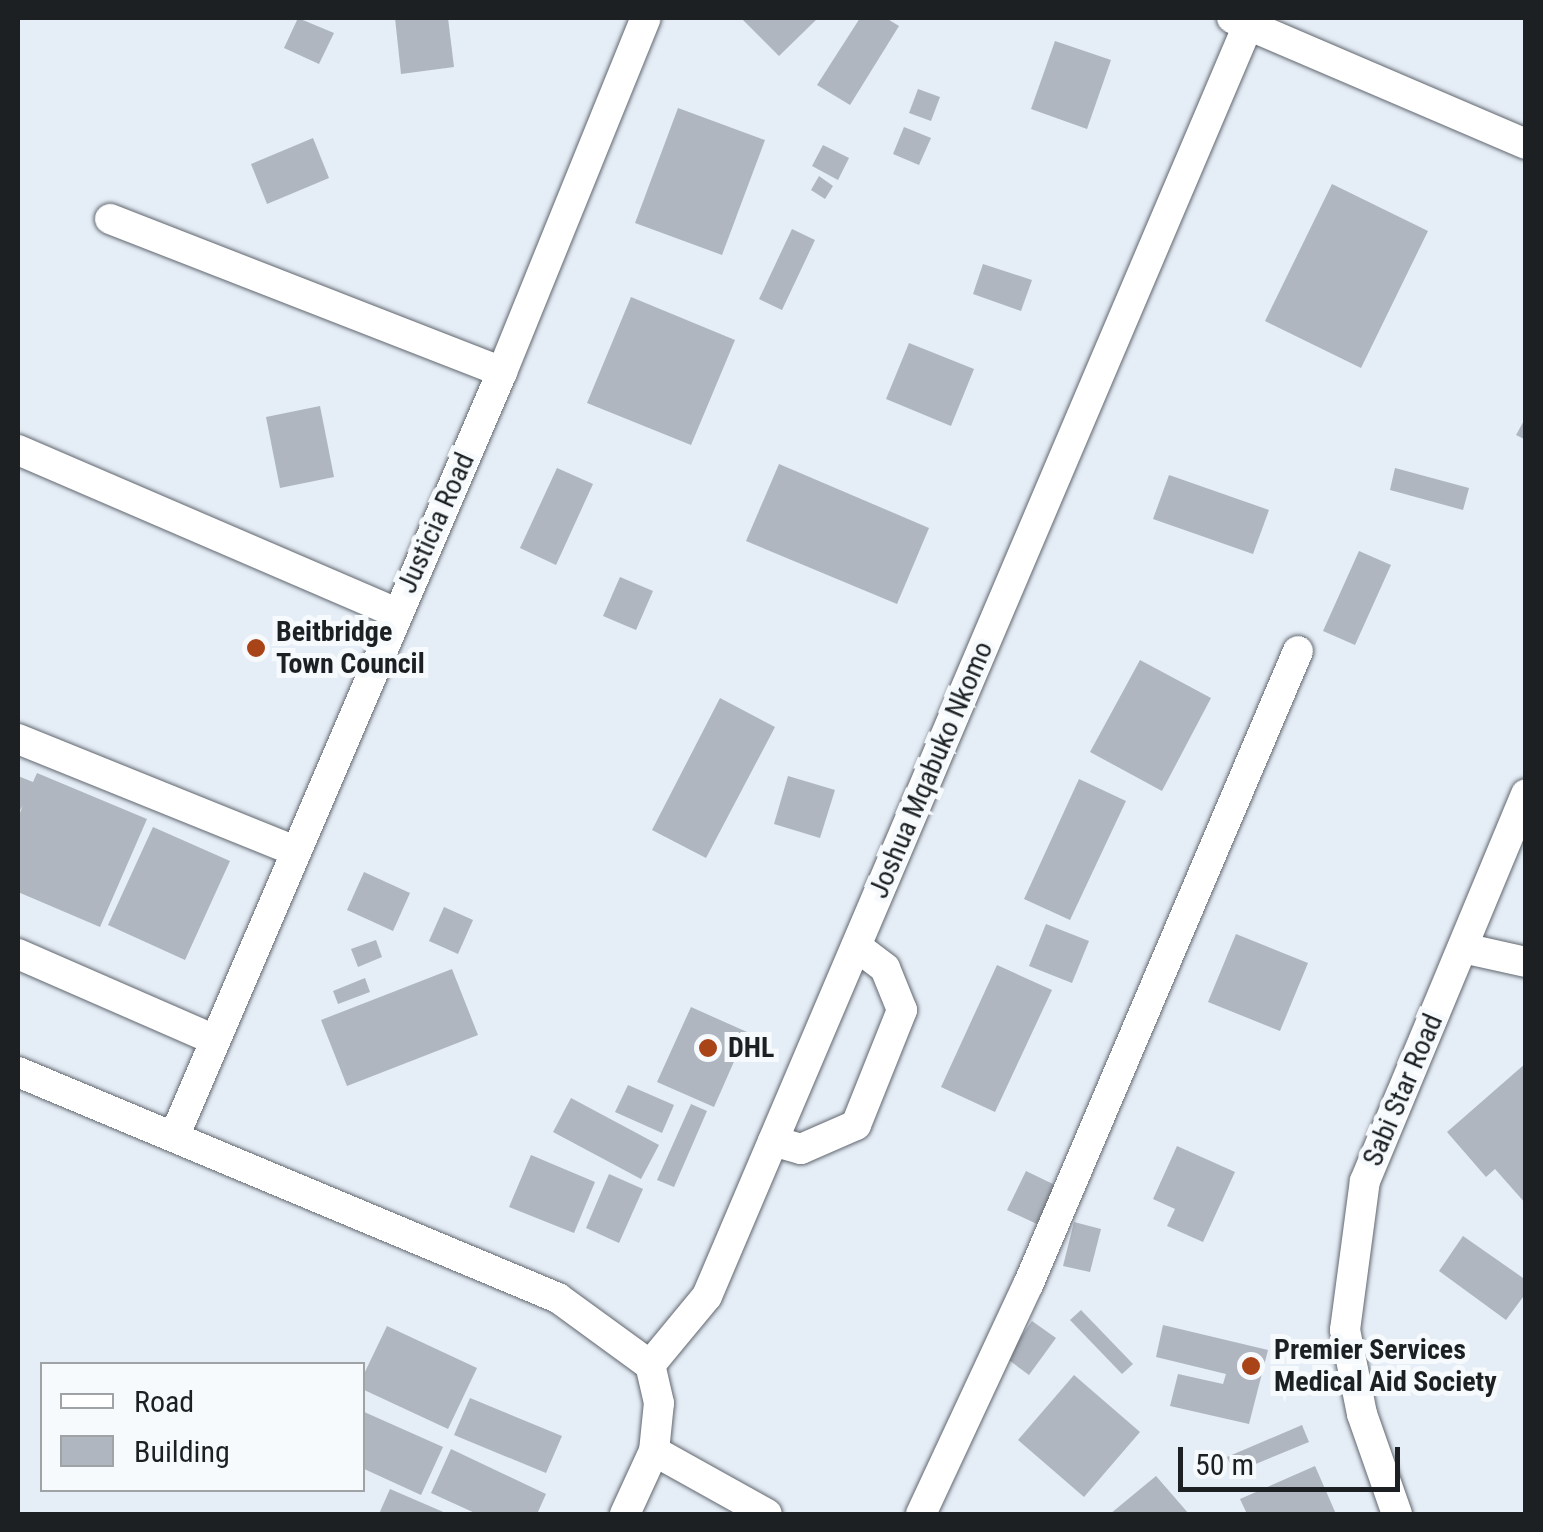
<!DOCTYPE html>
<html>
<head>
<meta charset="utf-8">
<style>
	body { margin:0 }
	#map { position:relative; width:1543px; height:1532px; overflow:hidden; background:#e5edf6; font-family:"Roboto Condensed",sans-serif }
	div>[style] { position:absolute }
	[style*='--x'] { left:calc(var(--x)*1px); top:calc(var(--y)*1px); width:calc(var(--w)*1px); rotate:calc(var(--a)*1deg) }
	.building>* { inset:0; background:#afb6bf }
	.roads { filter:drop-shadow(0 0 2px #61676f) drop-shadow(0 0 2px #61676f) }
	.minor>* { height:30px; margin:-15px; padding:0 15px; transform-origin:15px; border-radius:15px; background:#fff }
	.dots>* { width:28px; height:28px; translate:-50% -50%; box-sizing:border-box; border:5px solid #f7fafd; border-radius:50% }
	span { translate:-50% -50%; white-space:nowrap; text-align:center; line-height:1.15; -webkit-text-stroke:10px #f7fafd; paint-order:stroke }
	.street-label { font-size:28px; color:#1d2023 }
	.poi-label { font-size:28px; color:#1d2023; font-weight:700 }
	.left { translate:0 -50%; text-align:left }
	.frame { position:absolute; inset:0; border:20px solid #1d2023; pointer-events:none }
	.legend { position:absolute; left:40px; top:1362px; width:325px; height:130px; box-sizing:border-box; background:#f7fafd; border:2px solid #a0a3a6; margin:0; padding:12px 18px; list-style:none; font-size:30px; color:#1d2023 }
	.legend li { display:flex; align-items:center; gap:20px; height:50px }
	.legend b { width:50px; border:2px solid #a0a3a6 }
	.scale { position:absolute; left:1178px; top:1447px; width:222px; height:45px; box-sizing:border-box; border:5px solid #1d2023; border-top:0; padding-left:12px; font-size:30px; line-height:35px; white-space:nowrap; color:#1d2023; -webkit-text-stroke:8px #f7fafd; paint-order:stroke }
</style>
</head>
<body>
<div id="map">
	<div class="building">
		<i style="clip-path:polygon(298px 18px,334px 33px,319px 64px,284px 48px)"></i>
		<i style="clip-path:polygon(395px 18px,448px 18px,454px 67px,401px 74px)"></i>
		<i style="clip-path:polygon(741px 18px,818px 18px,779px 56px)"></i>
		<i style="clip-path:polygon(860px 18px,886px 18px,899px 26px,850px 105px,817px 85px)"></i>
		<i style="clip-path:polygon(1055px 41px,1111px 60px,1087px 129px,1031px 109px)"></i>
		<i style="clip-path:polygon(918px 89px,940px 97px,931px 121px,909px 113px)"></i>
		<i style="clip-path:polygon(678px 108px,765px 140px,722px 255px,635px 223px)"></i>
		<i style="clip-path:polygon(904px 127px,931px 138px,919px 165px,893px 154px)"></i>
		<i style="clip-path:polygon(313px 138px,329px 178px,267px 204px,251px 164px)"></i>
		<i style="clip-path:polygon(823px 145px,849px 158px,838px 180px,812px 166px)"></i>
		<i style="clip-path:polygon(819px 176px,833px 186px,825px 199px,811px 190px)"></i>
		<i style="clip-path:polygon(1332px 184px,1428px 231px,1361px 368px,1265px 321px)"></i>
		<i style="clip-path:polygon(792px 229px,815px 240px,782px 310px,759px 299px)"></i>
		<i style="clip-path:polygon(983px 264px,1032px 280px,1021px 311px,973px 294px)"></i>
		<i style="clip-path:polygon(631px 297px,735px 340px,691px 445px,587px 403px)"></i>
		<i style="clip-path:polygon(909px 343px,974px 369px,951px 426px,886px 399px)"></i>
		<i style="clip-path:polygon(320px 406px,334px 477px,280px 488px,266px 417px)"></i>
		<i style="clip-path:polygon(1526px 417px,1526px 440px,1516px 435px)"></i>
		<i style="clip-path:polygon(779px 464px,929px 528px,897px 604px,746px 541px)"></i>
		<i style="clip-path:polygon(557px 468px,593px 484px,556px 565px,520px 548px)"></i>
		<i style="clip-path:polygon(1395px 468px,1469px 488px,1463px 510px,1390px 490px)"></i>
		<i style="clip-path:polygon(1169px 475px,1269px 510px,1253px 554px,1153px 519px)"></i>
		<i style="clip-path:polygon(1359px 551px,1391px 565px,1355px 645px,1323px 631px)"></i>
		<i style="clip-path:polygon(620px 577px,653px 591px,636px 630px,603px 616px)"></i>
		<i style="clip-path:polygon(1140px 660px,1211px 698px,1162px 791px,1090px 752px)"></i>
		<i style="clip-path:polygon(720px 698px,775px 727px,706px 858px,652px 830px)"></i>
		<i style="clip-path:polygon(37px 773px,147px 819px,100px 927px,18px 892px,18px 818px,23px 805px,18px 814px,18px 776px,33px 782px)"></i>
		<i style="clip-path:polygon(788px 776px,835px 790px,820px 838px,774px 824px)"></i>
		<i style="clip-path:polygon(1079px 779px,1126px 801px,1070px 920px,1024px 899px)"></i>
		<i style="clip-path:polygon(153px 827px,230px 861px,185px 960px,108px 925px)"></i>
		<i style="clip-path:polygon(364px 872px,410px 893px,393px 931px,347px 910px)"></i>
		<i style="clip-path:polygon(444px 907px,473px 920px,458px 954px,429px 941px)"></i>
		<i style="clip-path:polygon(1046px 924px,1089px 941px,1072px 983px,1029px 966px)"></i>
		<i style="clip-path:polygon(1236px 934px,1308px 963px,1280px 1031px,1208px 1002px)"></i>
		<i style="clip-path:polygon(376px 940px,382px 957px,358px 967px,351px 949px)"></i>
		<i style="clip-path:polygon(997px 965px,1052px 990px,995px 1112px,941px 1087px)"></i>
		<i style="clip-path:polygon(452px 969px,478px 1035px,347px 1086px,321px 1020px)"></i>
		<i style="clip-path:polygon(365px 978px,370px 992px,338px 1004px,333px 991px)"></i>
		<i style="clip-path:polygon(691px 1007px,747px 1032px,714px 1107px,657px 1082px)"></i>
		<i style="clip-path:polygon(1526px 1063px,1526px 1204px,1495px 1169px,1486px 1177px,1447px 1132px)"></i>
		<i style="clip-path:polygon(628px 1085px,674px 1105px,662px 1133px,615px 1112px)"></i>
		<i style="clip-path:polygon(571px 1098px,659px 1145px,641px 1179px,553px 1132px)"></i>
		<i style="clip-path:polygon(691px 1104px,707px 1111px,674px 1187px,657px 1180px)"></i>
		<i style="clip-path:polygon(1177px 1146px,1235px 1172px,1203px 1242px,1167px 1226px,1175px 1209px,1153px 1199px)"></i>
		<i style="clip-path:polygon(531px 1155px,595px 1182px,574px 1233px,509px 1207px)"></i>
		<i style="clip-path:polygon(1026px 1171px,1055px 1185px,1037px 1224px,1007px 1210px)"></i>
		<i style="clip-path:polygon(609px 1174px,643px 1189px,619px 1243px,586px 1228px)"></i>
		<i style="clip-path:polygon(1074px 1222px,1101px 1229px,1090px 1272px,1063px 1266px)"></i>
		<i style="clip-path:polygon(1463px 1236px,1526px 1280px,1526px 1293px,1506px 1320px,1439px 1271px)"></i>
		<i style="clip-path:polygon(1081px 1310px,1133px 1364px,1122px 1374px,1070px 1320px)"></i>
		<i style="clip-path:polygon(1032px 1321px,1056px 1338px,1029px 1375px,1006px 1358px)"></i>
		<i style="clip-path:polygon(1163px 1325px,1268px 1350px,1249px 1424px,1170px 1406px,1178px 1374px,1223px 1384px,1226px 1374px,1156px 1357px)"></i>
		<i style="clip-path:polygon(387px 1326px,477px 1368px,448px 1429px,362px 1389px,362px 1378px)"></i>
		<i style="clip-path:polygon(1074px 1375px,1140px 1432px,1084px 1497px,1018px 1440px)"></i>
		<i style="clip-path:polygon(470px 1398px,562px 1436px,546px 1473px,454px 1435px)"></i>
		<i style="clip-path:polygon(362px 1411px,443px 1447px,421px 1495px,362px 1468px)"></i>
		<i style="clip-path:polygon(1302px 1425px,1309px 1442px,1234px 1473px,1227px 1457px)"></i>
		<i style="clip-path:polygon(451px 1449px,546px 1494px,537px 1514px,477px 1514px,431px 1493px)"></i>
		<i style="clip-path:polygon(1315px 1466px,1336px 1514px,1247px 1514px,1240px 1499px)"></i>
		<i style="clip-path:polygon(1156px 1476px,1189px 1514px,1110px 1514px)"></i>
		<i style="clip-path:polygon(390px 1489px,448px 1514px,379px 1514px)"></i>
	</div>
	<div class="roads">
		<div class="minor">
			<i style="--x:1232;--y:18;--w:320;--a:23.2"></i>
			<i style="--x:110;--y:219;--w:421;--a:21.3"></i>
			<i style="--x:18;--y:450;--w:413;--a:23.3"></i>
			<i style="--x:18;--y:739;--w:299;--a:22"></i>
			<i style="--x:1463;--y:948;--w:65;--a:12.5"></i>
			<i style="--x:18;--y:954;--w:213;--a:23.6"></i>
			<i style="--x:18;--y:1072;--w:585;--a:22.71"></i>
			<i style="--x:558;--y:1298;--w:114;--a:36.1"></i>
			<i style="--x:174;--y:1137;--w:832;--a:-66.79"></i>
			<i style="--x:502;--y:372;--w:382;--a:-67.9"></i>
			<i style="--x:773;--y:1141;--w:29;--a:16"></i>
			<i style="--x:801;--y:1149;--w:60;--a:-23.6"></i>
			<i style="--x:856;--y:1125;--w:124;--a:-68.2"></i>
			<i style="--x:902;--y:1010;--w:45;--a:-112"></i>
			<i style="--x:885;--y:968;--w:36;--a:-143"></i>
			<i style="--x:650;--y:1365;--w:89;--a:-50.4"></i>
			<i style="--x:707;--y:1296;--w:1389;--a:-66.94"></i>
			<i style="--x:654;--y:1451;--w:129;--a:29.1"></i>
			<i style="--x:625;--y:1514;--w:69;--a:-65.3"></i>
			<i style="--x:654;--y:1451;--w:48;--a:-84.1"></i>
			<i style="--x:659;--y:1403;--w:39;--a:-103"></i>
			<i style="--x:921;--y:1514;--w:253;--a:-65"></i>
			<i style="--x:1028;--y:1285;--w:689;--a:-66.93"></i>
			<i style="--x:1397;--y:1514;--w:106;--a:-109.3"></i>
			<i style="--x:1362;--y:1414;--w:86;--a:-101.4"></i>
			<i style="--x:1345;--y:1330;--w:150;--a:-82.4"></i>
			<i style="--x:1365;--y:1181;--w:419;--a:-67.4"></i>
		</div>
	</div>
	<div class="dots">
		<i style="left:256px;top:648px;background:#a94419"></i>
		<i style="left:708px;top:1048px;background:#a94419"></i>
		<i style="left:1251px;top:1366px;background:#a94419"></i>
	</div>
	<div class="street-label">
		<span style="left:436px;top:523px;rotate:-66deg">Justicia Road</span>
		<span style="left:931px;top:770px;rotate:-67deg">Joshua Mqabuko Nkomo</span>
		<span style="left:1403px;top:1090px;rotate:-67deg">Sabi Star Road</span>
	</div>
	<div class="poi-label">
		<span class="left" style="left:276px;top:648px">Beitbridge<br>Town Council</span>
		<span class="left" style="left:728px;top:1048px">DHL</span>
		<span class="left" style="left:1274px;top:1366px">Premier Services<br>Medical Aid Society</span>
	</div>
	<div class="frame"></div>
	<ul class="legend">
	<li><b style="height:12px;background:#fff"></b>Road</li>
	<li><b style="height:28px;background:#afb6bf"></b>Building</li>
	</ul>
	<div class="scale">50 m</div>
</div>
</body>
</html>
